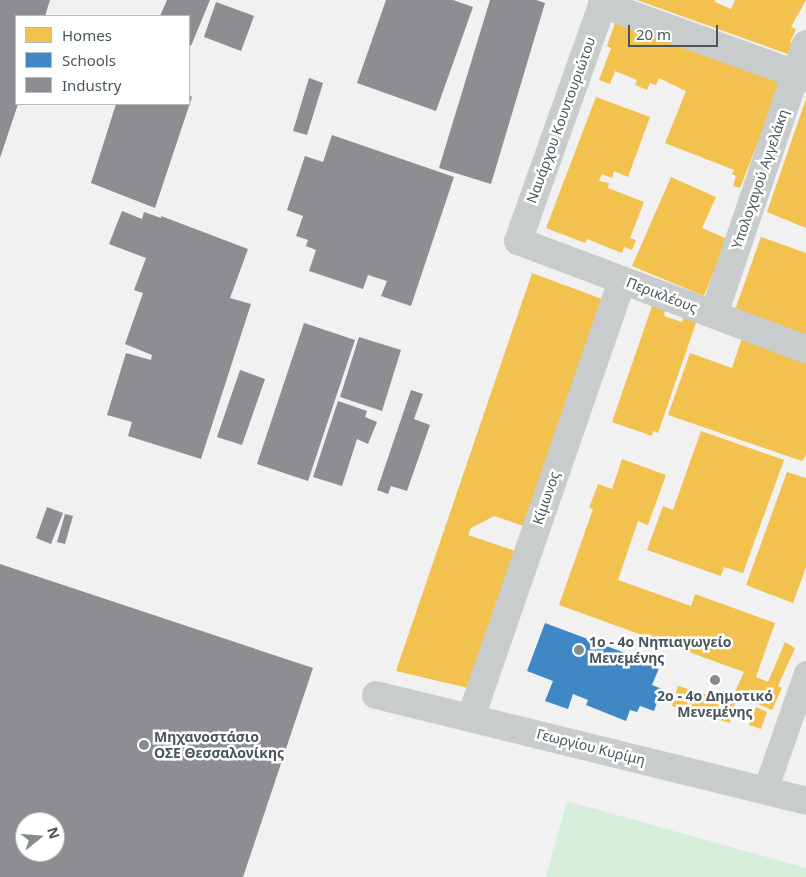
<!DOCTYPE html>
<html>
<head>
<meta charset="utf-8">
<style>
	body { margin:0 }
	#map { position:relative; width:806px; height:877px; overflow:hidden; background:#f1f1f1; font-family:"Noto Sans",sans-serif }
	div>[style] { position:absolute }
	[style*='--x'] { left:calc(var(--x)*1px); top:calc(var(--y)*1px); width:calc(var(--w)*1px); rotate:calc(var(--a)*1deg) }
	.green>* { inset:0; background:#d7eedb }
	.homes>* { inset:0; background:#f2c14e }
	.schools>* { inset:0; background:#3f88c5 }
	.industry>* { inset:0; background:#8d8d92 }
	.pedestrian>* { height:25px; margin:-12.5px; padding:0 12.5px; transform-origin:12.5px; border-radius:12.5px; background:#c8cccc }
	.minor>* { height:28px; margin:-14px; padding:0 14px; transform-origin:14px; border-radius:14px; background:#c8cccc }
	.dots>* { width:14px; height:14px; translate:-50% -50%; box-sizing:border-box; border:2px solid #fff; border-radius:50% }
	span { translate:-50% -50%; white-space:nowrap; text-align:center; line-height:1.15; -webkit-text-stroke:5px #fff; paint-order:stroke }
	.street-label { font-size:14px; color:#49565c }
	.poi-label { font-size:14px; color:#49565c; font-weight:700 }
	.left { translate:0 -50%; text-align:left }
	.legend { position:absolute; left:15px; top:15px; width:175px; height:90px; box-sizing:border-box; background:#fff; border:1px solid #b6bbbe; margin:0; padding:6px 9px; list-style:none; font-size:15px; color:#49565c }
	.legend li { display:flex; align-items:center; gap:10px; height:25px }
	.legend b { width:25px; border:1px solid #b6bbbe }
	.north { position:absolute; left:15px; top:812px; width:50px; height:50px; box-sizing:border-box; background:#fff; border:1px solid #b6bbbe; border-radius:50%; rotate:73deg; font-size:14px; font-weight:700; line-height:20px; text-align:center; color:#49565c }
	.north::after { content:''; display:block; margin:auto; width:18px; height:22px; background:#848c90; clip-path:polygon(50% 0,100% 100%,50% 72%,0 100%) }
	.scale { position:absolute; left:628px; top:25px; width:90px; height:22px; box-sizing:border-box; border:2px solid #49565c; border-top:0; padding-left:6px; font-size:15px; line-height:18px; white-space:nowrap; color:#49565c; -webkit-text-stroke:4px #fff; paint-order:stroke }
</style>
</head>
<body>
<div id="map">
	<div class="green">
		<i style="clip-path:polygon(567px 801px,806px 868px,806px 877px,546px 877px)"></i>
	</div>
	<div class="homes">
		<i style="clip-path:polygon(637px 0,715px 0,715px 2px,731px 9px,735px 0,806px 0,791px 27px,796px 29px,790px 42px,798px 45px,793px 56px)"></i>
		<i style="clip-path:polygon(615px 23px,781px 83px,740px 188px,733px 186px,736px 176px,732px 174px,734px 170px,665px 143px,686px 91px,659px 78px,656px 85px,650px 83px,647px 90px,635px 85px,637px 80px,615px 71px,610px 84px,599px 80px,611px 48px,607px 46px)"></i>
		<i style="clip-path:polygon(596px 97px,650px 117px,628px 177px,614px 171px,612px 178px,602px 174px,599px 181px,609px 183px,608px 188px,644px 202px,630px 238px,636px 240px,632px 250px,624px 247px,622px 253px,587px 239px,585px 243px,546px 228px)"></i>
		<i style="clip-path:polygon(806px 99px,806px 228px,767px 212px)"></i>
		<i style="clip-path:polygon(671px 177px,716px 197px,702px 228px,727px 239px,704px 296px,632px 266px)"></i>
		<i style="clip-path:polygon(761px 237px,806px 253px,806px 335px,735px 310px)"></i>
		<i style="clip-path:polygon(532px 273px,602px 299px,524px 526px,494px 516px,471px 528px,468px 535px,515px 551px,468px 688px,396px 671px)"></i>
		<i style="clip-path:polygon(652px 306px,665px 311px,664px 316px,682px 322px,684px 316px,697px 320px,658px 433px,653px 431px,652px 436px,612px 422px)"></i>
		<i style="clip-path:polygon(742px 338px,806px 360px,806px 455px,802px 461px,668px 415px,690px 353px,732px 368px)"></i>
		<i style="clip-path:polygon(701px 431px,784px 460px,743px 573px,724px 567px,721px 576px,647px 550px,663px 506px,673px 510px)"></i>
		<i style="clip-path:polygon(622px 459px,666px 475px,648px 525px,638px 521px,618px 580px,691px 606px,695px 594px,775px 623px,756px 677px,768px 682px,785px 642px,795px 648px,778px 686px,782px 688px,772px 710px,734px 694px,744px 672px,559px 605px,593px 509px,589px 508px,598px 484px,612px 489px)"></i>
		<i style="clip-path:polygon(787px 472px,806px 478px,806px 567px,793px 603px,746px 585px)"></i>
		<i style="clip-path:polygon(678px 686px,735px 703px,730px 723px,672px 706px)"></i>
		<i style="clip-path:polygon(756px 707px,767px 712px,761px 729px,749px 725px)"></i>
	</div>
	<div class="schools">
		<i style="clip-path:polygon(545px 623px,660px 666px,652px 685px,662px 689px,654px 711px,640px 706px,637px 712px,630px 710px,626px 721px,586px 705px,588px 700px,573px 694px,568px 709px,545px 701px,553px 681px,527px 671px)"></i>
	</div>
	<div class="industry">
		<i style="clip-path:polygon(0 0,50px 0,45px 16px,16px 16px,18px 104px,0 158px)"></i>
		<i style="clip-path:polygon(167px 0,210px 0,191px 46px,189px 44px,189px 16px,160px 16px)"></i>
		<i style="clip-path:polygon(386px 0,453px 0,473px 7px,436px 111px,357px 83px)"></i>
		<i style="clip-path:polygon(490px 0,536px 0,545px 3px,491px 184px,439px 168px)"></i>
		<i style="clip-path:polygon(216px 2px,254px 16px,241px 51px,204px 37px)"></i>
		<i style="clip-path:polygon(309px 78px,323px 83px,307px 135px,293px 131px)"></i>
		<i style="clip-path:polygon(189px 95px,192px 97px,155px 208px,91px 183px,116px 104px,189px 104px)"></i>
		<i style="clip-path:polygon(332px 135px,454px 177px,411px 306px,381px 296px,387px 281px,368px 275px,363px 289px,309px 271px,316px 250px,306px 246px,308px 240px,296px 236px,303px 216px,287px 210px,305px 156px,323px 162px)"></i>
		<i style="clip-path:polygon(122px 211px,142px 219px,144px 212px,161px 218px,161px 216px,248px 249px,230px 298px,251px 304px,201px 459px,128px 436px,132px 422px,107px 415px,126px 353px,151px 360px,152px 355px,125px 344px,143px 293px,134px 290px,146px 258px,109px 244px)"></i>
		<i style="clip-path:polygon(304px 323px,355px 340px,308px 481px,257px 464px)"></i>
		<i style="clip-path:polygon(359px 337px,401px 350px,382px 411px,340px 397px)"></i>
		<i style="clip-path:polygon(240px 370px,265px 379px,242px 445px,217px 437px)"></i>
		<i style="clip-path:polygon(411px 390px,423px 394px,414px 419px,430px 425px,407px 491px,391px 486px,388px 494px,377px 490px)"></i>
		<i style="clip-path:polygon(338px 401px,367px 411px,365px 417px,377px 422px,368px 444px,357px 439px,342px 486px,313px 477px)"></i>
		<i style="clip-path:polygon(47px 507px,63px 513px,51px 544px,36px 538px)"></i>
		<i style="clip-path:polygon(65px 514px,73px 516px,65px 544px,57px 542px)"></i>
		<i style="clip-path:polygon(evenodd,0 564px,313px 668px,243px 877px,0 877px,0 564px,25px 822px,55px 822px,55px 852px,25px 852px,25px 822px)"></i>
	</div>
	<div class="pedestrian">
		<i style="--x:765;--y:790;--w:124;--a:-70.7"></i>
	</div>
	<div class="minor">
		<i style="--x:604;--y:0;--w:256;--a:109.6"></i>
		<i style="--x:518;--y:241;--w:308;--a:20.6"></i>
		<i style="--x:602;--y:4;--w:217;--a:19.9"></i>
		<i style="--x:714;--y:314;--w:285;--a:-71.2"></i>
		<i style="--x:376;--y:695;--w:443;--a:13.8"></i>
		<i style="--x:471;--y:717;--w:462;--a:-70.9"></i>
	</div>
	<div class="dots">
		<i style="left:579px;top:650px;background:#848c90"></i>
		<i style="left:715px;top:680px;background:#848c90"></i>
		<i style="left:144px;top:745px;background:#848c90"></i>
	</div>
	<div class="street-label">
		<span style="left:561px;top:120px;rotate:-70deg">Ναυάρχου Κουντουριώτου</span>
		<span style="left:760px;top:179px;rotate:-71deg">Υπολοχαγού Αγγελάκη</span>
		<span style="left:662px;top:295px;rotate:21deg">Περικλέους</span>
		<span style="left:546px;top:498px;rotate:-71deg">Κίμωνος</span>
		<span style="left:591px;top:747px;rotate:14deg">Γεωργίου Κυρίμη</span>
	</div>
	<div class="poi-label">
		<span class="left" style="left:589px;top:650px">1o - 4o Νηπιαγωγείο<br>Μενεμένης</span>
		<span style="left:715px;top:704px">2o - 4o Δημοτικό<br>Μενεμένης</span>
		<span class="left" style="left:154px;top:745px">Μηχανοστάσιο<br>ΟΣΕ Θεσσαλονίκης</span>
	</div>
	<ul class="legend">
	<li><b style="height:14px;background:#f2c14e"></b>Homes</li>
	<li><b style="height:14px;background:#3f88c5"></b>Schools</li>
	<li><b style="height:14px;background:#8d8d92"></b>Industry</li>
	</ul>
	<div class="north">N</div>
	<div class="scale">20 m</div>
</div>
</body>
</html>
